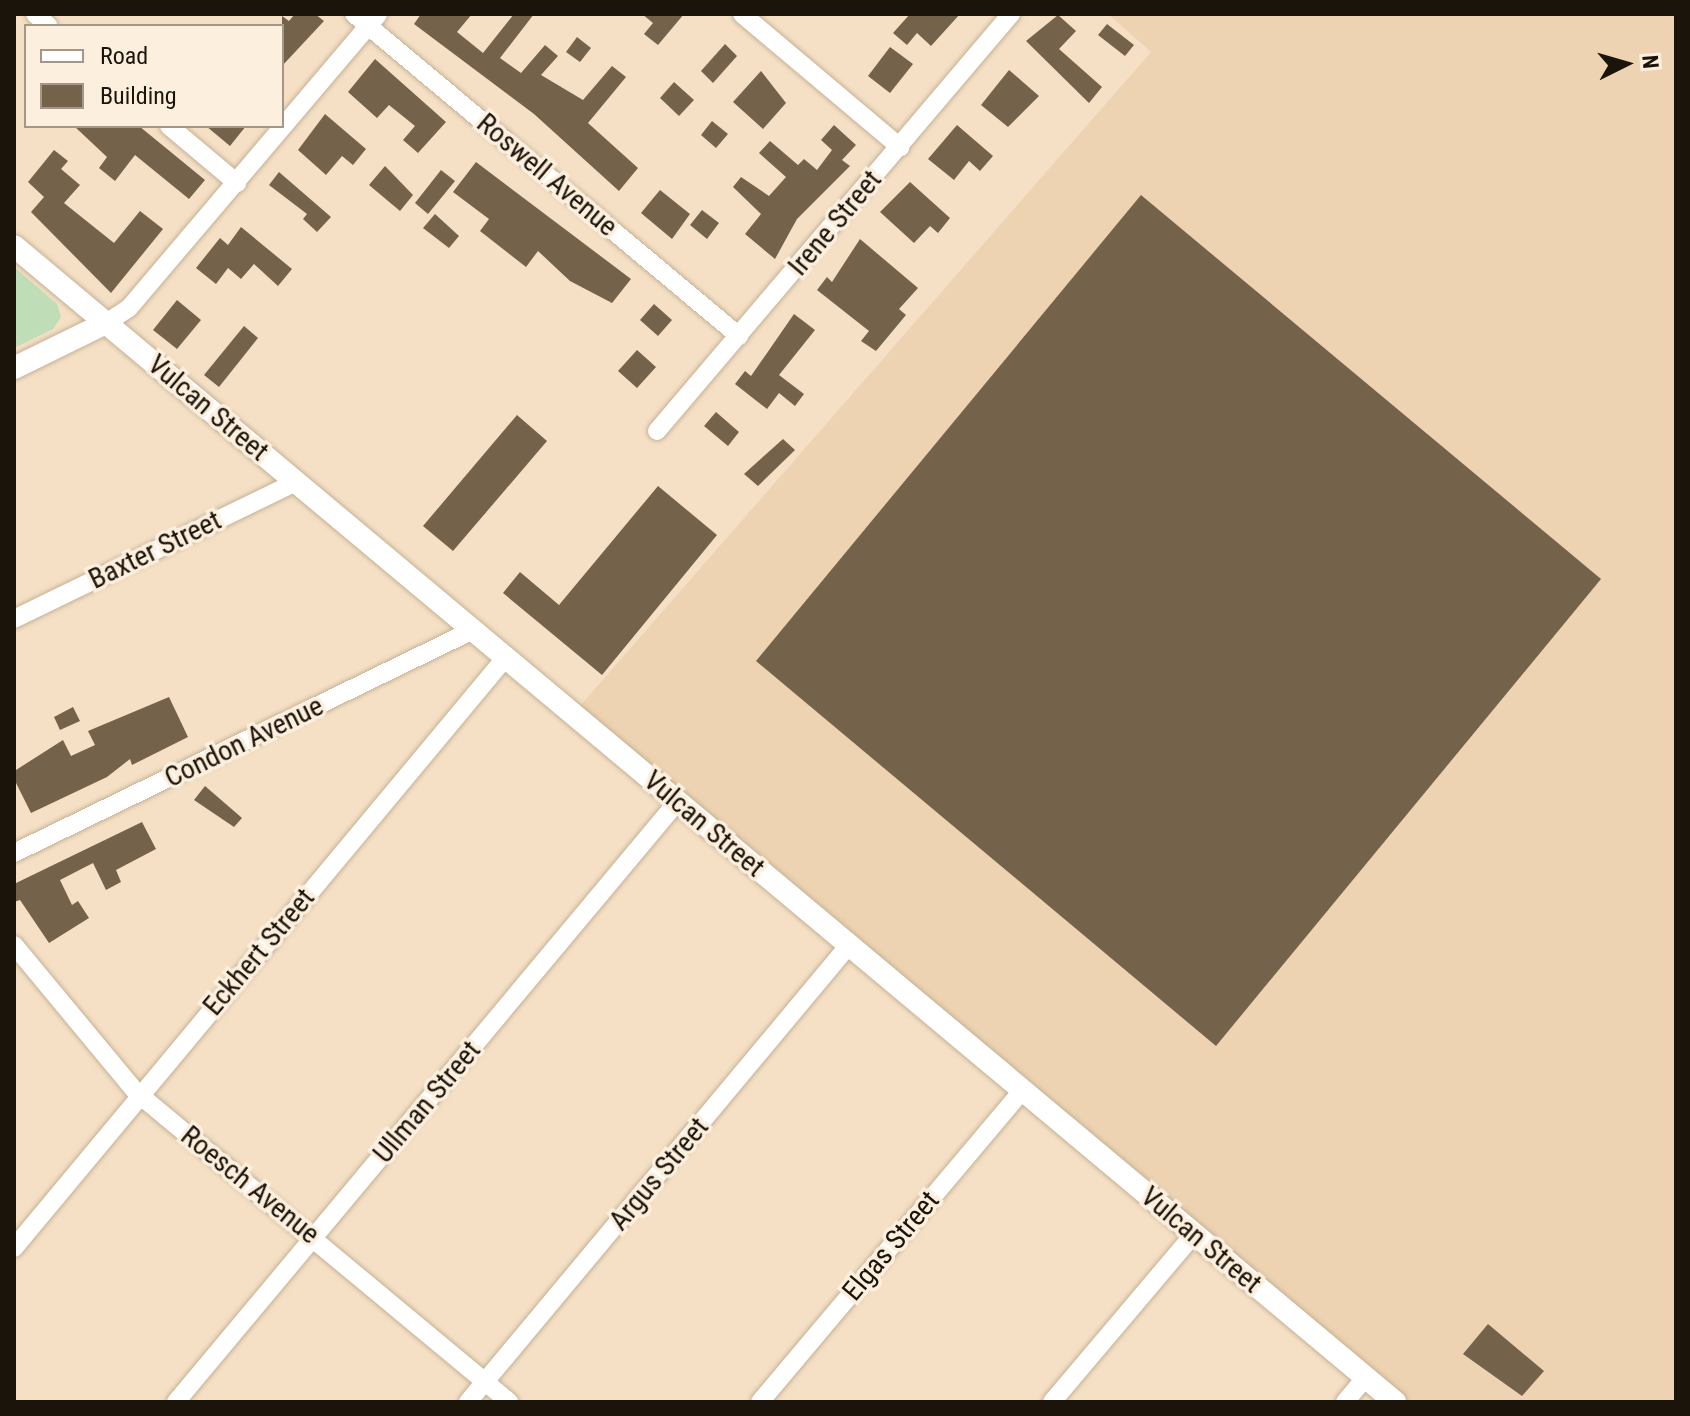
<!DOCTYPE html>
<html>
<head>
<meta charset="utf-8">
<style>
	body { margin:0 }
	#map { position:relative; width:1690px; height:1416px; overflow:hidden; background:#f5e0c5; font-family:"Roboto Condensed",sans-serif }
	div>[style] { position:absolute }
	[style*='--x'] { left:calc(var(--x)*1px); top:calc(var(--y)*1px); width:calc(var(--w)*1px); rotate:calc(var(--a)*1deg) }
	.built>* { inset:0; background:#edd3b1 }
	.green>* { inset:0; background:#bfddb7 }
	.building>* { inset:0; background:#75624a }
	.roads { filter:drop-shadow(0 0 2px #c5b196) drop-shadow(0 0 2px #c5b196) }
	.minor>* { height:18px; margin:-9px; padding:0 9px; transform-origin:9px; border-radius:9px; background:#fff }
	.tertiary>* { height:22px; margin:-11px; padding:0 11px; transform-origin:11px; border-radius:11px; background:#fff }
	span { translate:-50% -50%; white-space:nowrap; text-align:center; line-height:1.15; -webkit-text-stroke:7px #fcefde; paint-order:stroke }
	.street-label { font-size:28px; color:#1b140a }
	.frame { position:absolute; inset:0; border:16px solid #1b140a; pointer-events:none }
	.legend { position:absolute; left:24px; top:24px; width:260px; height:104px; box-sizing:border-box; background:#fcefde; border:2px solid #a29789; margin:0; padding:10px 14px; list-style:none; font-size:24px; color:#1b140a }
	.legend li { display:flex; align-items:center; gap:16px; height:40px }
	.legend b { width:40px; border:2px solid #a29789 }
	.north { position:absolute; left:1586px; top:24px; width:80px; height:80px; -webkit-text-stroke:6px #fcefde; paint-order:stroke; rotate:85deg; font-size:22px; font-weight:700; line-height:32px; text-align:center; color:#1b140a }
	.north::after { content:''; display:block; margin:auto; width:28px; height:36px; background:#1b140a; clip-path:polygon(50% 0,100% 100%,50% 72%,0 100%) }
</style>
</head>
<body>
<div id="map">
	<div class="built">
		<i style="clip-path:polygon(1108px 14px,1676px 14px,1676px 1402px,1398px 1402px,573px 714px,1151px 52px)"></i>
	</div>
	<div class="green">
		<i style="clip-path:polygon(14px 267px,57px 304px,61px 317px,53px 329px,14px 348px)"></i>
	</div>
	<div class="building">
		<i style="clip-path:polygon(295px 14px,315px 14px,324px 21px,282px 66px,282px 16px,289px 21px)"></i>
		<i style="clip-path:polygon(421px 14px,472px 14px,457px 32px,483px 53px,514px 14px,534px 14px,500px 58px,521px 73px,545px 45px,558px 56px,541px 75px,583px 100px,612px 66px,626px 77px,588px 123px,638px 168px,619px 191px,534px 114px,414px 24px)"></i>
		<i style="clip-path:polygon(642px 14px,684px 14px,658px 45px,644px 34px,653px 23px)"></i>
		<i style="clip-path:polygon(910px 14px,960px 14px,931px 46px,917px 33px,907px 45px,893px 33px)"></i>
		<i style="clip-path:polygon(1058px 15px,1076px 31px,1059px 49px,1102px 87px,1089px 103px,1026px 41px)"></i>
		<i style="clip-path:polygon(1107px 24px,1134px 45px,1125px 56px,1098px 35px)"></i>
		<i style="clip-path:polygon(577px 37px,591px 48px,580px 62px,566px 52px)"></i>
		<i style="clip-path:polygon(725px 44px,737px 56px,713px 83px,701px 71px)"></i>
		<i style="clip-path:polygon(890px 47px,913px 64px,890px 93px,868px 76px)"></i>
		<i style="clip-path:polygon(375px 59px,446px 122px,418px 153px,403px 140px,415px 126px,389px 105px,377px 118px,348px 92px)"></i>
		<i style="clip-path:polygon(1009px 70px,1039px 96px,1008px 127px,981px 105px)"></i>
		<i style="clip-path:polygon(761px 71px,786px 103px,763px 129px,733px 102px)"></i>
		<i style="clip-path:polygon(674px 82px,694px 100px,679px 116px,660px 98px)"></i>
		<i style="clip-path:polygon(325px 114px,366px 149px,353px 165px,342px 156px,326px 175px,298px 150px)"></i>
		<i style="clip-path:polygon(712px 121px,728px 134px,716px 148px,701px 135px)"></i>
		<i style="clip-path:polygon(834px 125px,856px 145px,842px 160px,850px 166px,797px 219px,775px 259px,745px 234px,761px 214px,733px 187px,741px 177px,769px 196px,786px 177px,759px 153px,770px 141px,798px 165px,804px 159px,817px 170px,832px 150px,821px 140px)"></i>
		<i style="clip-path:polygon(957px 125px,993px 156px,980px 171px,969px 161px,954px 180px,928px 159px)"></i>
		<i style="clip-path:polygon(74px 126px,139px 126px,205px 180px,189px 199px,135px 155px,115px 181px,99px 168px,107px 157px)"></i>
		<i style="clip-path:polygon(206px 126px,246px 126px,230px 146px)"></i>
		<i style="clip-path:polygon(54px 150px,68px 161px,61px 169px,80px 185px,64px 203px,114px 243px,140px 211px,163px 229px,111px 293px,31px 212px,44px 197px,28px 182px)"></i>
		<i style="clip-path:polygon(476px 162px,631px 279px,612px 303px,570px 281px,538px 251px,526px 267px,480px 231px,489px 219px,453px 192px)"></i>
		<i style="clip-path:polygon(385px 166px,413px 195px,400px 211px,369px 185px)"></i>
		<i style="clip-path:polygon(441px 170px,455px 181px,428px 214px,415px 203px)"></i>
		<i style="clip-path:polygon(279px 172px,331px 217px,317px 232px,303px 219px,307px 214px,269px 185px)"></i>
		<i style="clip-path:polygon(910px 182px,950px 218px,938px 233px,930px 226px,914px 243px,880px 212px)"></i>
		<i style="clip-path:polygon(660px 190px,690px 214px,672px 239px,641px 213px)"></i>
		<i style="clip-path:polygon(1141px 195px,1601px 579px,1216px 1046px,756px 661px)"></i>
		<i style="clip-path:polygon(702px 210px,719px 223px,707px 239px,690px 225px)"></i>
		<i style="clip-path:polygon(435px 214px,459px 236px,449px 248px,423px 228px)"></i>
		<i style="clip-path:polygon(241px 227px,292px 269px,278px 286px,254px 264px,241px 279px,228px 268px,216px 284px,196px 268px,220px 238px,228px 245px)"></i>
		<i style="clip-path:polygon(860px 239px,918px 288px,899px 309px,906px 315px,876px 351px,861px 341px,869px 331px,817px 290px,827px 277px,832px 282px)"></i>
		<i style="clip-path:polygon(177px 300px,201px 320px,177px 349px,153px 330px)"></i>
		<i style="clip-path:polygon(654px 304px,672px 320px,658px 336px,640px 320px)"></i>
		<i style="clip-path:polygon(794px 314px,815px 330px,779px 375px,804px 394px,795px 406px,779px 393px,767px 409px,735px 384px,745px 371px,751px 376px)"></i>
		<i style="clip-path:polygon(244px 326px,258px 338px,219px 387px,204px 375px)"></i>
		<i style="clip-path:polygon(637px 350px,656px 367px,637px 388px,618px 371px)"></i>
		<i style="clip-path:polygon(716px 412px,739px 432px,728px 446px,704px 426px)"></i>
		<i style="clip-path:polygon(517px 415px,547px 441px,453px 551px,423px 526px)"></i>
		<i style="clip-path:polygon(783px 439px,795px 450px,758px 486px,744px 474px)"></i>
		<i style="clip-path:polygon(658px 486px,717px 535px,602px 675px,503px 593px,520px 572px,559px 605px)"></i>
		<i style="clip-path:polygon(169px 697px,188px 737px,132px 765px,130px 759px,107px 777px,31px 813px,14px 779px,16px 770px,63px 740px,71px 756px,95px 745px,88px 731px)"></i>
		<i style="clip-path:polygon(73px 707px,80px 721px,60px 730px,54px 717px)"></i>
		<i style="clip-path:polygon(205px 786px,242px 818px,234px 827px,194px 800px)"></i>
		<i style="clip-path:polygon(142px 822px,156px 849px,116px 870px,121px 882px,106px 890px,93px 863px,60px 880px,72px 905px,78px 901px,89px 918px,49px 943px,20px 900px,14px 902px,14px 884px)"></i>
		<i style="clip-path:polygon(1488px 1324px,1544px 1371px,1522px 1396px,1463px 1354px)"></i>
	</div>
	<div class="roads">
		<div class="minor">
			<i style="--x:35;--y:14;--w:18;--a:41"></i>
			<i style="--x:354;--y:14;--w:502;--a:39.91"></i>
			<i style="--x:742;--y:14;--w:207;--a:40.1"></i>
			<i style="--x:169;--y:126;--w:89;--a:40"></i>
			<i style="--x:106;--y:323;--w:27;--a:-33"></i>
			<i style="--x:129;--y:308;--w:385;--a:-49.7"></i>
			<i style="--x:657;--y:431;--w:547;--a:-49.67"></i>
			<i style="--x:14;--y:619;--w:314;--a:-25.9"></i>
			<i style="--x:14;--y:853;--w:510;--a:-25.91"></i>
			<i style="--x:14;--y:945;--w:191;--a:50.3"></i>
			<i style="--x:136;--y:1092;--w:485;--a:39.7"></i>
			<i style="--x:14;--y:1248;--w:769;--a:-50.22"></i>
			<i style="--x:176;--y:1402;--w:783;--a:-50.13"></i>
			<i style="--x:468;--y:1402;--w:595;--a:-50.18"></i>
			<i style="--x:760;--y:1402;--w:408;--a:-49.9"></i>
			<i style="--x:1052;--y:1402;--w:220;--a:-49.8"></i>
			<i style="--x:1345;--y:1402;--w:33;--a:-50"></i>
		</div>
		<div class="tertiary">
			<i style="--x:14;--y:246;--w:1801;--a:39.93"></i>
			<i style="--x:14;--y:368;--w:102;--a:-26.1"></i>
		</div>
	</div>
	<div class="street-label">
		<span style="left:547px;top:175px;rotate:40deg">Roswell Avenue</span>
		<span style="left:835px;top:223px;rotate:-50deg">Irene Street</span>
		<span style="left:208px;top:408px;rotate:40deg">Vulcan Street</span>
		<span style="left:155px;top:550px;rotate:-26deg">Baxter Street</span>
		<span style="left:244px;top:742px;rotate:-26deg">Condon Avenue</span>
		<span style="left:704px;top:824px;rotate:40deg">Vulcan Street</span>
		<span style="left:259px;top:952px;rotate:-50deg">Eckhert Street</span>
		<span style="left:427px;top:1102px;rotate:-50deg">Ullman Street</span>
		<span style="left:659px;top:1174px;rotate:-50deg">Argus Street</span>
		<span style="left:250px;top:1185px;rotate:39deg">Roesch Avenue</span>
		<span style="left:1201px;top:1240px;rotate:40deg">Vulcan Street</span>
		<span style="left:891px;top:1246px;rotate:-50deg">Elgas Street</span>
	</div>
	<div class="frame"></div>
	<ul class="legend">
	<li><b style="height:10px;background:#fff"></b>Road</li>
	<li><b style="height:22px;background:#75624a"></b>Building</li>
	</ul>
	<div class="north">N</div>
</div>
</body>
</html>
